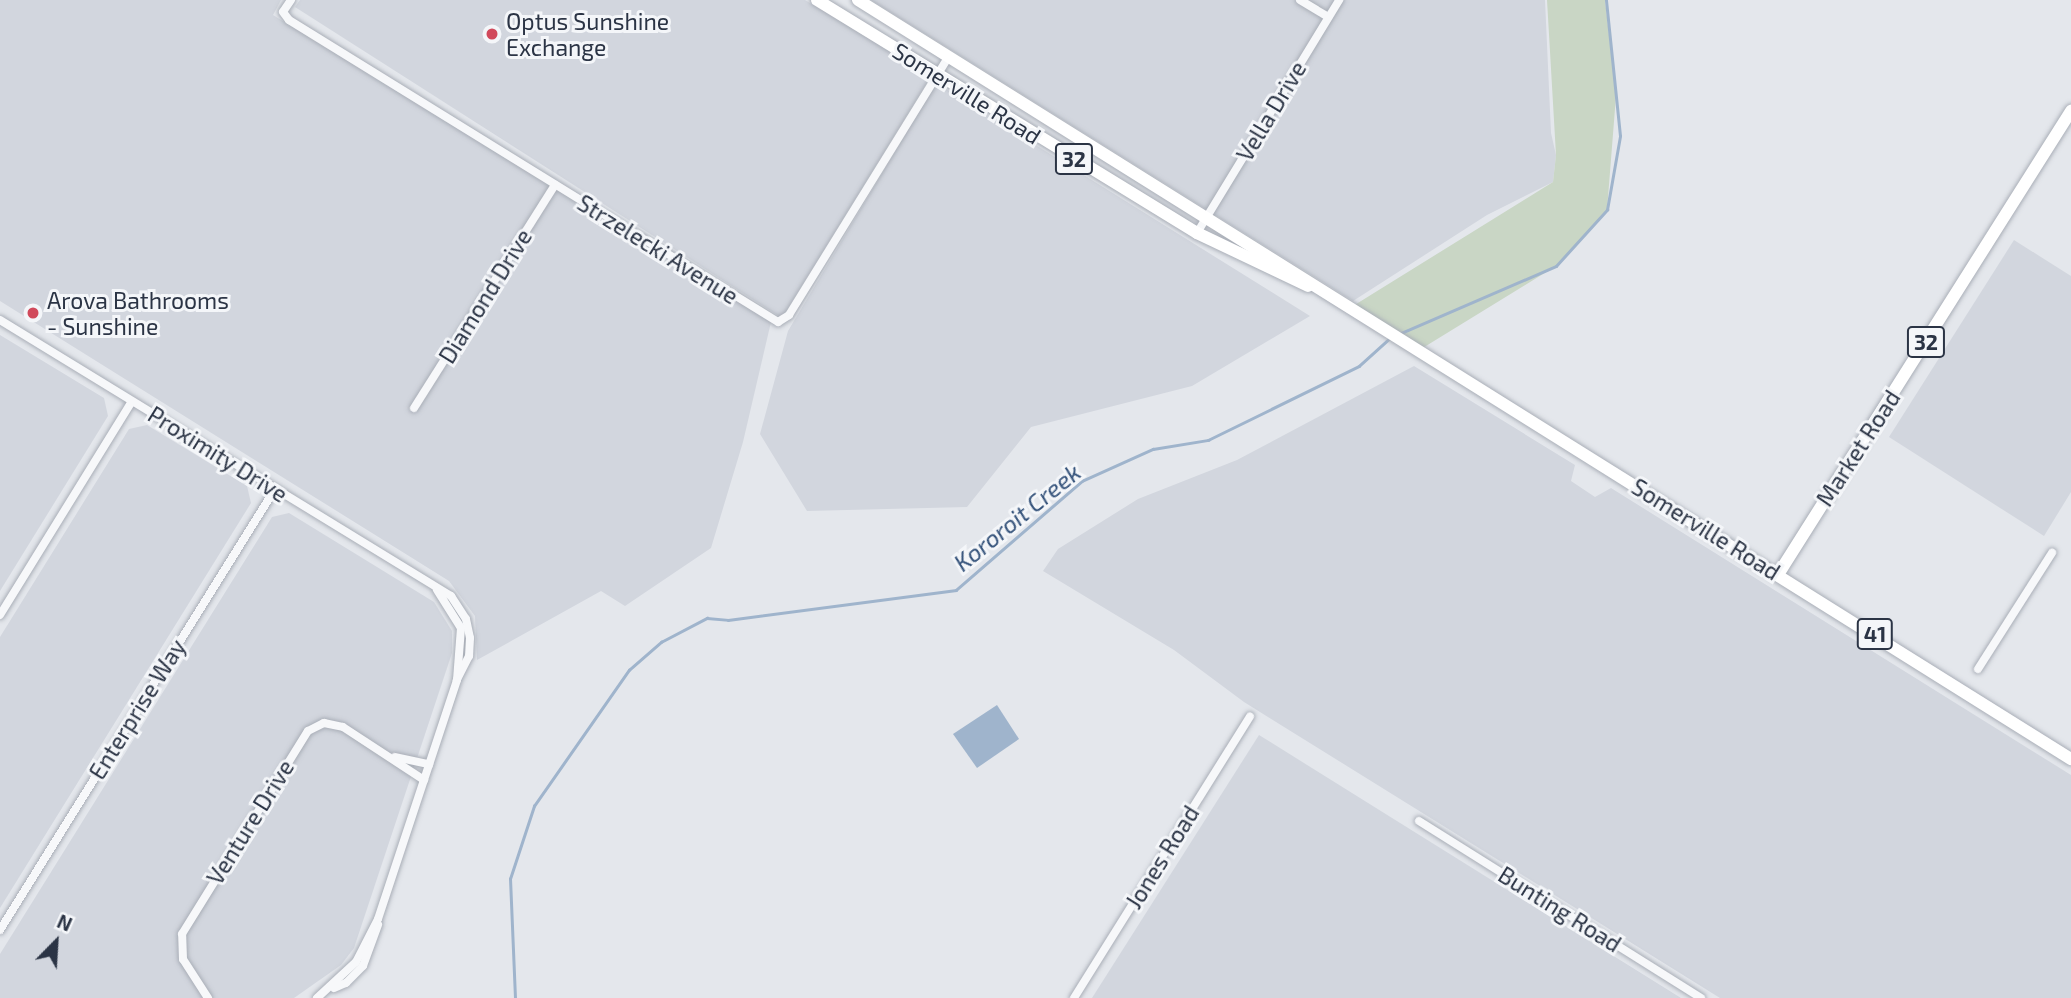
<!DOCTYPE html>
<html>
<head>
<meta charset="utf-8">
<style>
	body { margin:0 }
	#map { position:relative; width:2071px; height:998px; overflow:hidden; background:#e4e7ec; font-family:"Exo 2",sans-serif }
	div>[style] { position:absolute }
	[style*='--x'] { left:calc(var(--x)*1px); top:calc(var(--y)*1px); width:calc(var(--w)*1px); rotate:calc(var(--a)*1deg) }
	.built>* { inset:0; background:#d2d6de }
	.green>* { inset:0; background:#c9d6c5 }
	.water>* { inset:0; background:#9fb4cc }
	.stream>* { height:2.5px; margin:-1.25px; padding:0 1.25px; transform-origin:1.25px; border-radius:1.25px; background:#9fb4cc }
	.roads { filter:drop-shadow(0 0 2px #a9aeb7) drop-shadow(0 0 2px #a9aeb7) }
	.minor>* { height:8px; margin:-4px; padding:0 4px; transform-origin:4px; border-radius:4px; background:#f7f8fa }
	.primary>* { height:12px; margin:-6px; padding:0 6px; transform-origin:6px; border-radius:6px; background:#fff }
	.dots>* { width:19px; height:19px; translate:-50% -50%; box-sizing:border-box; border:4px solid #f4f6f9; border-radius:50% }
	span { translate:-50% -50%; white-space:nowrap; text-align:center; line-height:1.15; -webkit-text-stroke:6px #f4f6f9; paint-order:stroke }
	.shield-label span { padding:2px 5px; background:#f4f6f9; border:2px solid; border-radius:5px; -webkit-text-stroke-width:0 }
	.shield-label { font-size:21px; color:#2b3445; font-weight:700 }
	.poi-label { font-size:23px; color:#2b3445 }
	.left { translate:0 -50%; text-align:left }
	.street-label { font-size:23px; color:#2b3445 }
	.water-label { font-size:24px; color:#34527a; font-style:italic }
	.north { position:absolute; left:21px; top:907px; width:70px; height:70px; -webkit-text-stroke:5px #f4f6f9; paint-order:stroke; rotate:24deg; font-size:19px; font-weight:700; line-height:28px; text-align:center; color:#2b3445 }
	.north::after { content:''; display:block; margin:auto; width:24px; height:32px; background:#2b3445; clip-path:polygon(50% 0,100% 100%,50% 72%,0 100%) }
</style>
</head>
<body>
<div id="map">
	<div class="built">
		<i style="clip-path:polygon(0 0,281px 0,273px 15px,771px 322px,743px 442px,711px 548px,625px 606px,601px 591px,477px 660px,475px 616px,449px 581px,0 301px)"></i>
		<i style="clip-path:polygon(300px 0,805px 0,931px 76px,782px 318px,295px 7px)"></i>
		<i style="clip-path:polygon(871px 0,1545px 0,1551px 133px,1556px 155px,1553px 182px,1487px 215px,1353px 301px)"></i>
		<i style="clip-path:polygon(936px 83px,1310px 316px,1192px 386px,1031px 427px,967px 507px,807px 511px,760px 434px,788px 331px)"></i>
		<i style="clip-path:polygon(2014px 240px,2071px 276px,2071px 492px,2044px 536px,1889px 437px)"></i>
		<i style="clip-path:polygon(0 335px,104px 398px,108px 416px,0 591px)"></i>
		<i style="clip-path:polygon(1414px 366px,1575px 465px,1571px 481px,1595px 497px,1611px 488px,2071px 775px,2071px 998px,1720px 998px,1244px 702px,1174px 650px,1043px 571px,1058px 549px,1138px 499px,1237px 460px)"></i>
		<i style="clip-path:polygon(147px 425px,247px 486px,251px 503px,0 908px,0 637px,129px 429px)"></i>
		<i style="clip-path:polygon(289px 513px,434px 602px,452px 631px,452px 653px,354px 948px,341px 965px,294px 998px,0 998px,0 954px,272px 517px)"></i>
		<i style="clip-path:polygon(1259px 735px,1681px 998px,1092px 998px)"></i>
	</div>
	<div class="green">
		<i style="clip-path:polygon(1547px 0,1605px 0,1616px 96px,1607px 210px,1556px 266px,1421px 349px,1353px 306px,1553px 182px,1556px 155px)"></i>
	</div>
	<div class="water">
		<i style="clip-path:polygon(997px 705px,1019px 739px,977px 768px,953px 734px)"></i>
	</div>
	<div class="stream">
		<i style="--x:1399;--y:334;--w:171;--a:-23.4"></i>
		<i style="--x:1556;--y:266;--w:76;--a:-47.7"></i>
		<i style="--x:1607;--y:210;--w:75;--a:-80"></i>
		<i style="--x:1620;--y:136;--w:137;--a:-95.9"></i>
		<i style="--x:515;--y:998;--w:119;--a:-92.4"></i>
		<i style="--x:510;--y:879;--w:77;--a:-71.8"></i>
		<i style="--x:534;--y:806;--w:166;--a:-55.1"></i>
		<i style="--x:629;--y:670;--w:43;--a:-41.2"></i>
		<i style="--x:661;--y:642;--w:52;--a:-27.6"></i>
		<i style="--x:707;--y:618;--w:21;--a:5"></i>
		<i style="--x:728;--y:620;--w:230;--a:-7.5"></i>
		<i style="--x:956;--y:590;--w:167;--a:-40.9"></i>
		<i style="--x:1082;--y:481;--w:78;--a:-24.3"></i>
		<i style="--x:1153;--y:449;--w:56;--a:-9.3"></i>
		<i style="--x:1208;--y:440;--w:168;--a:-26.1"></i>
		<i style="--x:1359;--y:366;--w:42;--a:-42.1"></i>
	</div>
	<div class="roads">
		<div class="minor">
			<i style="--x:291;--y:0;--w:14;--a:124"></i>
			<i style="--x:283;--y:12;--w:10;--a:53"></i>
			<i style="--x:289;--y:20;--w:575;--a:31.7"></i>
			<i style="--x:778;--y:322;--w:13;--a:-32"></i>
			<i style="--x:789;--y:315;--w:304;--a:-58.3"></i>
			<i style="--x:1300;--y:0;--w:33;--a:31"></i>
			<i style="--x:1197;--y:233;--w:273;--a:-58.6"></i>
			<i style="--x:0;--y:320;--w:529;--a:31.47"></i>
			<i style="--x:451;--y:596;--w:27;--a:57"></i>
			<i style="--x:466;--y:619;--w:19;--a:78"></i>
			<i style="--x:470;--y:638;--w:18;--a:93"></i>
			<i style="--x:469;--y:656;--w:27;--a:117"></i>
			<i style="--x:414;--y:408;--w:264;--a:-57.7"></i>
			<i style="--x:0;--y:615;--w:251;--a:-58.3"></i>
			<i style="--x:1978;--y:669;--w:138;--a:-57.5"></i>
			<i style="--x:395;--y:757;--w:35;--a:12"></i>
			<i style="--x:1419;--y:821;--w:333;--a:32.1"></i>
			<i style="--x:0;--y:930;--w:520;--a:-58.05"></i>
			<i style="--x:334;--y:988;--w:13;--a:-23"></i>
			<i style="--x:346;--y:983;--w:24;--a:-45"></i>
			<i style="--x:363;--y:966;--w:44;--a:-69.9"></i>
			<i style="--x:208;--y:998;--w:46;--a:-122.7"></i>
			<i style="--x:183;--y:959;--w:25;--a:-92"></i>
			<i style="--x:182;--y:934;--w:239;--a:-58.2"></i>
			<i style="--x:308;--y:731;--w:18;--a:-27"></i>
			<i style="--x:324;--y:723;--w:19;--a:12"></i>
			<i style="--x:343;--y:727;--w:97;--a:33.2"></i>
			<i style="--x:317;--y:998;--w:53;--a:-42.7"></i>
			<i style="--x:356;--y:962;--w:48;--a:-62.9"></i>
			<i style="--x:378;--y:919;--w:252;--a:-71.7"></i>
			<i style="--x:457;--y:680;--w:52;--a:-85.6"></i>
			<i style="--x:461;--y:628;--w:45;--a:-122.3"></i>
			<i style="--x:1074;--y:998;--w:332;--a:-58"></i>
		</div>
		<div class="primary">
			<i style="--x:817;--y:0;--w:446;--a:31.5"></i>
			<i style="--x:1197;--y:233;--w:123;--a:25.5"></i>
			<i style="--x:858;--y:0;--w:1431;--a:32.04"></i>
			<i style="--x:1779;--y:573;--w:547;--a:-57.71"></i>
		</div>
	</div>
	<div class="dots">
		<i style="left:492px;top:34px;background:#d1495b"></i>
		<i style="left:33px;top:313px;background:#d1495b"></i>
	</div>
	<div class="shield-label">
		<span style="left:1074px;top:159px">32</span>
		<span style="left:1926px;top:342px">32</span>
		<span style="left:1875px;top:634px">41</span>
	</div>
	<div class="poi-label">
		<span class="left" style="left:506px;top:34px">Optus Sunshine<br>Exchange</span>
		<span class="left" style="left:47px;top:313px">Arova Bathrooms<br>- Sunshine</span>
	</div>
	<div class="street-label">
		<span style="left:967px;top:93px;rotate:32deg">Somerville Road</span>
		<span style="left:1271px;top:111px;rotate:-59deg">Vella Drive</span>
		<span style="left:658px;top:249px;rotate:32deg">Strzelecki Avenue</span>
		<span style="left:485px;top:296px;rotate:-58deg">Diamond Drive</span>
		<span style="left:1858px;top:448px;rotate:-57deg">Market Road</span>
		<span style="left:218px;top:454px;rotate:32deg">Proximity Drive</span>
		<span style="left:1706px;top:529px;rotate:32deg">Somerville Road</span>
		<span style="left:137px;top:709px;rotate:-58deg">Enterprise Way</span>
		<span style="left:250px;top:822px;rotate:-58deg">Venture Drive</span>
		<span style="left:1162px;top:857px;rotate:-58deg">Jones Road</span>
		<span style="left:1560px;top:909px;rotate:32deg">Bunting Road</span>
	</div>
	<div class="water-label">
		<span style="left:1017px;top:517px;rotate:-39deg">Kororoit Creek</span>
	</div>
	<div class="north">N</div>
</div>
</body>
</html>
